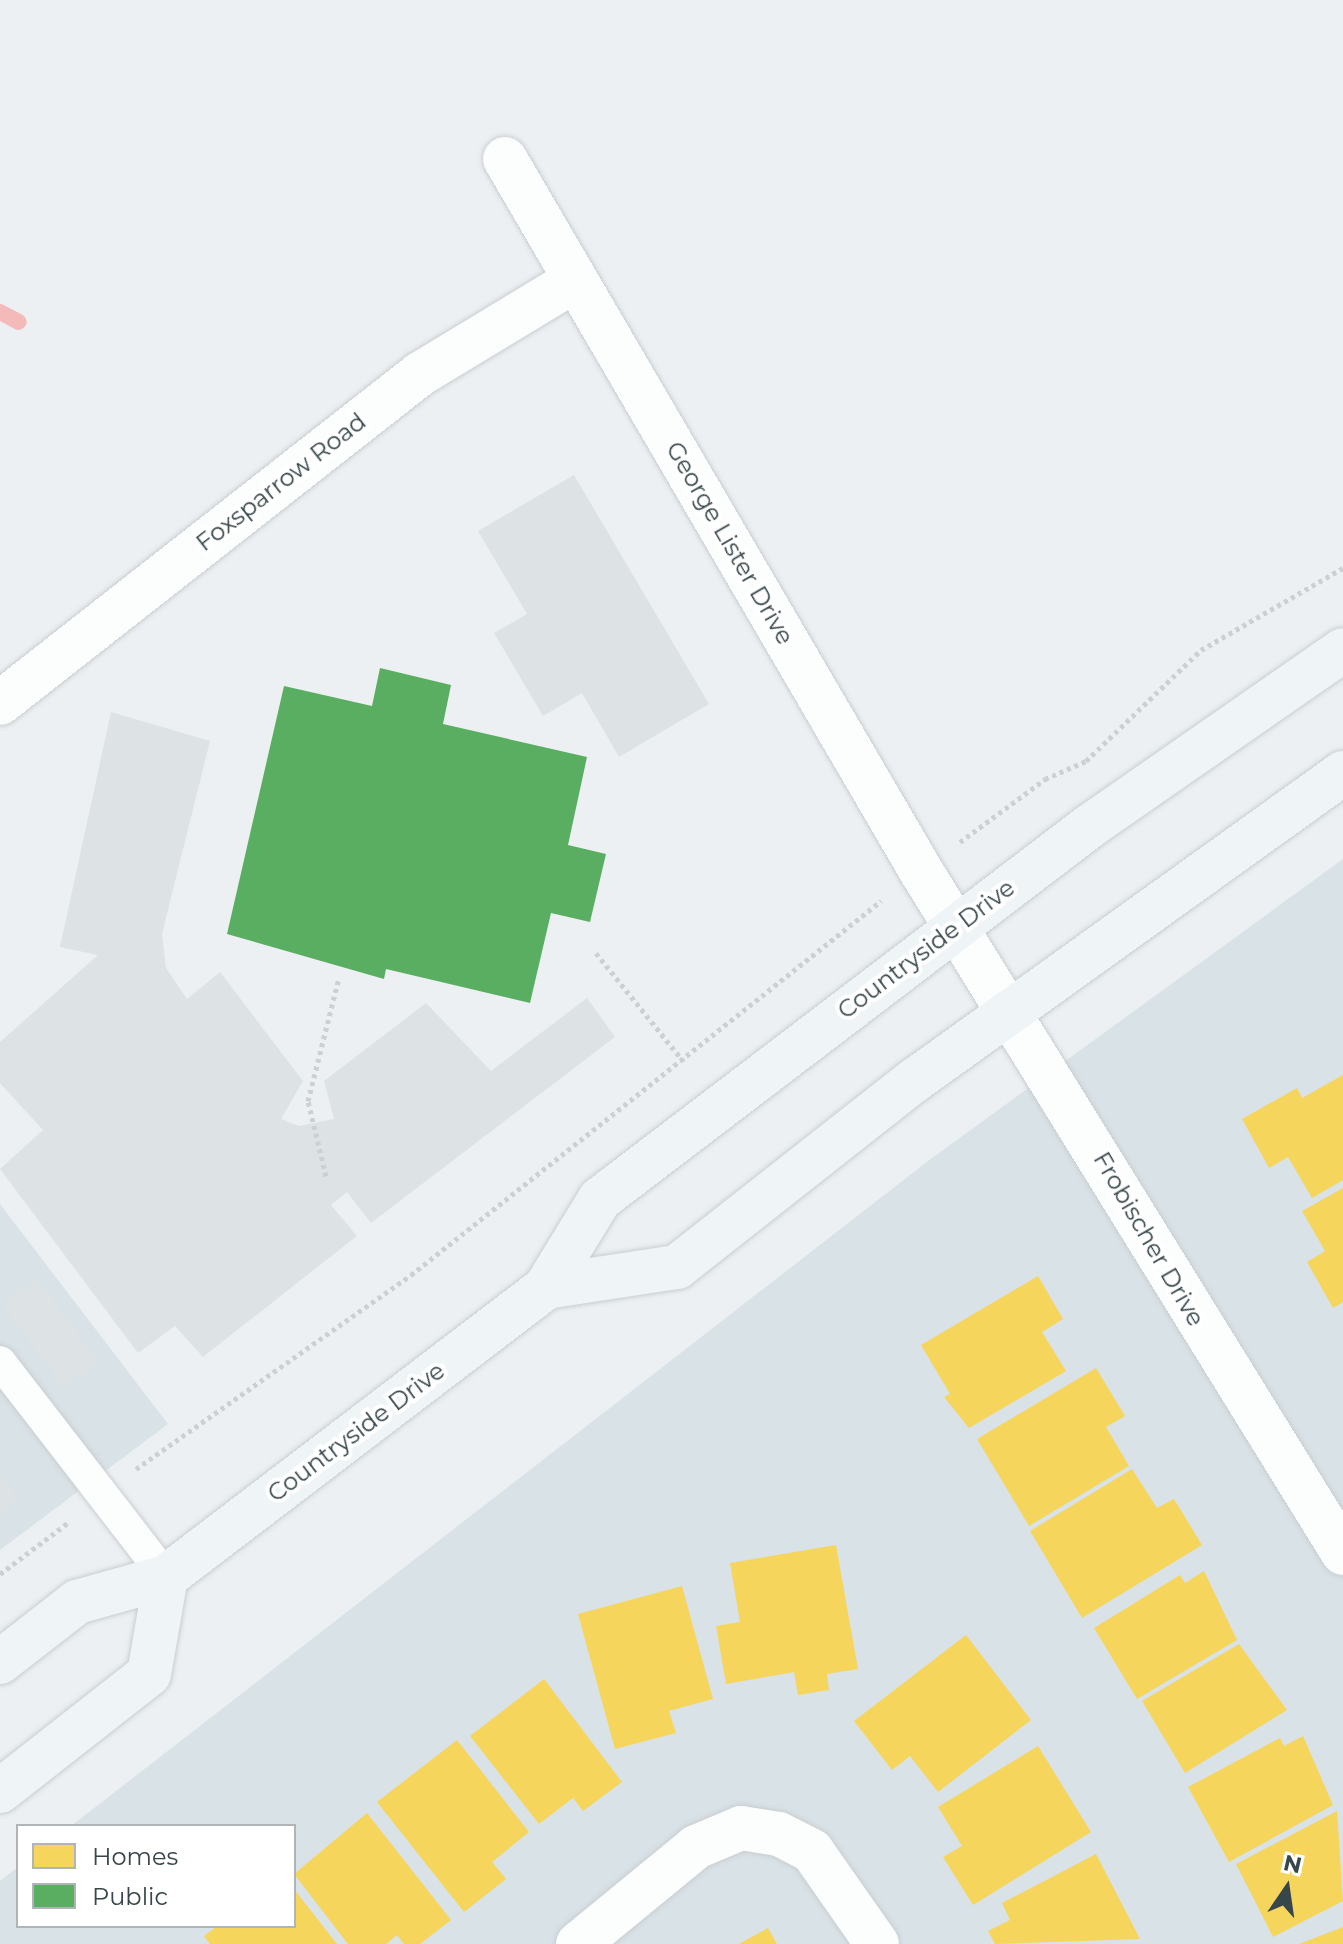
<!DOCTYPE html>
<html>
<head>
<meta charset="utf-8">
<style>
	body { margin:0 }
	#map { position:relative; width:1343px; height:1944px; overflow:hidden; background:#ecf0f3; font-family:Montserrat,sans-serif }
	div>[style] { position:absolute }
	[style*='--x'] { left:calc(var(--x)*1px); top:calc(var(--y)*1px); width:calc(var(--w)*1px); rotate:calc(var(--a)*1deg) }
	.residential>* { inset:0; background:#d9e2e7 }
	.parking>* { inset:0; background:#dde2e5 }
	.homes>* { inset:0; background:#f6d55c }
	.public>* { inset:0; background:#5aae61 }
	.stream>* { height:16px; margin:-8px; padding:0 8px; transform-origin:8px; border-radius:8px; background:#f4baba }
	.path>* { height:5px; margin-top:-2.5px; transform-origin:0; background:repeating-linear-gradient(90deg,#cbd1d3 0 4px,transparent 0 8px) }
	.roads { filter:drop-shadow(0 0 2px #c9ced1) drop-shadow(0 0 2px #c9ced1) }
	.service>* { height:32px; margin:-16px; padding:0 16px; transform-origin:16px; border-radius:16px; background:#fcfdfd }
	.minor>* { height:44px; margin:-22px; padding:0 22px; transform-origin:22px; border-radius:22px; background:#fcfdfd }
	.secondary>* { height:44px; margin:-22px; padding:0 22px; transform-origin:22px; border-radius:22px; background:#eff4f7 }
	span { translate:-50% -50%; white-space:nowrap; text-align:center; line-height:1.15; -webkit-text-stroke:8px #fff; paint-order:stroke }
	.street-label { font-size:24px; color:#36464a }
	.legend { position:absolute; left:16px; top:1824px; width:280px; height:104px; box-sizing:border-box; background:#fff; border:2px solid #afb5b7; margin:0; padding:10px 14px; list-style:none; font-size:24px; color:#36464a }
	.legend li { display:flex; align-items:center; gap:16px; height:40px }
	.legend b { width:40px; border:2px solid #afb5b7 }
	.north { position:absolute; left:1247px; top:1848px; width:80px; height:80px; -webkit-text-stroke:6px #fff; paint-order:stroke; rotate:13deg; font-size:22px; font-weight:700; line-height:32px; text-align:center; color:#36464a }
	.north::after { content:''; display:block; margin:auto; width:28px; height:36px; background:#36464a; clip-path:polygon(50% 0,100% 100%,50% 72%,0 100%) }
</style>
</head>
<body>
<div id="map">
	<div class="residential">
		<i style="clip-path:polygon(1343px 859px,1343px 1944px,0 1944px,0 1881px,18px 1867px,18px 1926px,294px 1926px,294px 1826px,71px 1826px,932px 1158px)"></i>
		<i style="clip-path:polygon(0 1204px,168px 1424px,0 1550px)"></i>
	</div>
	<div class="parking">
		<i style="clip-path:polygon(574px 475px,709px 704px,619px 757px,582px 693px,543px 716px,494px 633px,527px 614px,478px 531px)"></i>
		<i style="clip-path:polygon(111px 712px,210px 741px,162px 934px,166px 968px,187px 999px,220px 972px,303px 1081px,281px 1119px,299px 1126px,334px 1119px,324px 1081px,426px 1003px,491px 1071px,587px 998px,615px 1037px,371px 1223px,347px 1192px,331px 1205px,357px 1236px,203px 1357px,175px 1326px,138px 1353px,0 1169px,43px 1130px,0 1083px,0 1042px,98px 955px,60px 947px)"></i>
		<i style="clip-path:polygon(37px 1278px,99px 1362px,64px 1388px,2px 1304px)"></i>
		<i style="clip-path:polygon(0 1474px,17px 1499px,0 1511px)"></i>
	</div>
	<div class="homes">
		<i style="clip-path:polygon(1343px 1075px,1343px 1180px,1312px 1198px,1288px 1157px,1269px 1168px,1242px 1119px,1297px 1088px,1302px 1098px)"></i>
		<i style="clip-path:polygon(1343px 1188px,1343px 1302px,1333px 1308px,1307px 1262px,1325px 1251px,1302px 1211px)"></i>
		<i style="clip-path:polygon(1038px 1276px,1063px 1319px,1042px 1332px,1066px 1371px,969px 1428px,944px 1397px,950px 1394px,921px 1345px)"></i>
		<i style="clip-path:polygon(1096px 1368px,1125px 1416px,1106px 1427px,1129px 1466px,1029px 1526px,977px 1439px)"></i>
		<i style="clip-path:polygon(1132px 1469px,1157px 1508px,1174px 1499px,1202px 1545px,1082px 1618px,1030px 1531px)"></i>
		<i style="clip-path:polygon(836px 1545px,858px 1669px,827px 1674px,829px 1690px,798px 1695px,794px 1672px,726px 1684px,716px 1626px,740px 1622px,730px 1563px)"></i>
		<i style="clip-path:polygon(1204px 1571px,1237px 1640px,1137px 1699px,1094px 1628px,1180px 1575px,1185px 1583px)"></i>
		<i style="clip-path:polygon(682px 1586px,713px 1699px,669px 1711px,676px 1733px,615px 1749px,578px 1614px)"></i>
		<i style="clip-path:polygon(966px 1635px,1031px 1720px,938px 1792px,910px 1756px,892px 1770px,854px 1721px)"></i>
		<i style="clip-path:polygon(1239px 1644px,1287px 1710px,1185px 1773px,1142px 1701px)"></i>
		<i style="clip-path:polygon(544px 1679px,622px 1782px,583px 1811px,573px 1798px,539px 1824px,470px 1736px)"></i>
		<i style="clip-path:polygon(1303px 1736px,1333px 1805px,1229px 1862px,1188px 1787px,1280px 1738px,1284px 1746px)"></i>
		<i style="clip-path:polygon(457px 1740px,529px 1832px,492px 1862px,506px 1879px,464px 1912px,377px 1802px)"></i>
		<i style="clip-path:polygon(1038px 1746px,1091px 1832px,973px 1905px,943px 1857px,962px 1846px,938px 1807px)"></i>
		<i style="clip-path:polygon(1337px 1811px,1343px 1901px,1273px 1937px,1236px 1864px)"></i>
		<i style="clip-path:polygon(367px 1813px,451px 1920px,420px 1944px,404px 1944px,397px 1935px,386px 1944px,348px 1944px,294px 1874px)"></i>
		<i style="clip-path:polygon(1096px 1854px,1140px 1939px,995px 1944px,988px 1931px,1010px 1920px,1002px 1903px)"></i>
		<i style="clip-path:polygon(294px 1889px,337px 1944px,210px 1944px,204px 1936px,217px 1926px,294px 1926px)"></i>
		<i style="clip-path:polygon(1343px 1927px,1343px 1944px,1299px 1944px)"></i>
		<i style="clip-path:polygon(768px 1928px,777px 1944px,739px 1944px,757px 1934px)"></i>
	</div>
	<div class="public">
		<i style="clip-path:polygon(380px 668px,451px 685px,443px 724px,587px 757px,568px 845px,606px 854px,590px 922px,551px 913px,530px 1003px,386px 969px,384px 979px,227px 934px,284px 686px,372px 706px)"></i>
	</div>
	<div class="stream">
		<i style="--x:0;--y:312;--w:21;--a:28"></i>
	</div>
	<div class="path">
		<i style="--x:960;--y:842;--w:106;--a:-36.5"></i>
		<i style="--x:1045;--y:779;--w:45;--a:-23.7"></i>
		<i style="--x:1086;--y:761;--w:160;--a:-44"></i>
		<i style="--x:1201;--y:650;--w:164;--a:-30"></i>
		<i style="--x:596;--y:953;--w:139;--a:51.1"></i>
		<i style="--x:326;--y:1176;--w:77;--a:-103.5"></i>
		<i style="--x:308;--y:1101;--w:127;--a:-75.9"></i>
		<i style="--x:136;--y:1469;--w:337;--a:-35.2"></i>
		<i style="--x:411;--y:1275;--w:601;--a:-38.51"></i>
		<i style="--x:0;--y:1574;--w:86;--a:-37"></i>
	</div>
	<div class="roads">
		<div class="service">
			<i style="--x:0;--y:1362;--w:272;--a:52.3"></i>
		</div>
		<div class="minor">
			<i style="--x:505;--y:159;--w:825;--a:59.7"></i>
			<i style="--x:921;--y:871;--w:802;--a:58.25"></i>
			<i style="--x:0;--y:703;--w:534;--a:-38.07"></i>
			<i style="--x:420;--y:374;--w:181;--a:-31.2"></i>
			<i style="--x:578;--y:1944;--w:153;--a:-39.4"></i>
			<i style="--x:696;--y:1847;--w:49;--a:-22.9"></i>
			<i style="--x:741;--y:1828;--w:38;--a:9"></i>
			<i style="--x:779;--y:1834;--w:37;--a:27"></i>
			<i style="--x:812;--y:1851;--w:113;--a:55"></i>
		</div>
		<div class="secondary">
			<i style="--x:546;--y:1287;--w:133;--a:-8.7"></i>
			<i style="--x:677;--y:1267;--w:303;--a:-38.2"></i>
			<i style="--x:915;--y:1080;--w:527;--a:-35.65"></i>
			<i style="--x:0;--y:1662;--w:98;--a:-37.9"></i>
			<i style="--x:77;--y:1602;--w:92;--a:-15.7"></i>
			<i style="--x:166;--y:1577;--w:478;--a:-37.3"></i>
			<i style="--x:546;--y:1287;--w:103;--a:-58.5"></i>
			<i style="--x:600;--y:1199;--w:616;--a:-37.28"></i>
			<i style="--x:1090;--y:826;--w:308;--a:-34.8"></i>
			<i style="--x:0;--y:1791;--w:189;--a:-38.1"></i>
			<i style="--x:149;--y:1674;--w:98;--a:-80.1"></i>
		</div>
	</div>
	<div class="street-label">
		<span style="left:281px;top:482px;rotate:-38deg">Foxsparrow Road</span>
		<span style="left:730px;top:543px;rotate:60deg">George Lister Drive</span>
		<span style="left:926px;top:949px;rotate:-37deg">Countryside Drive</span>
		<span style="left:1149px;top:1239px;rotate:60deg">Frobischer Drive</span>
		<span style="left:356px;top:1432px;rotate:-37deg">Countryside Drive</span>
	</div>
	<ul class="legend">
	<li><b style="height:22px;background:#f6d55c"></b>Homes</li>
	<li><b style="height:22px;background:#5aae61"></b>Public</li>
	</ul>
	<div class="north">N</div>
</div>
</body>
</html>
